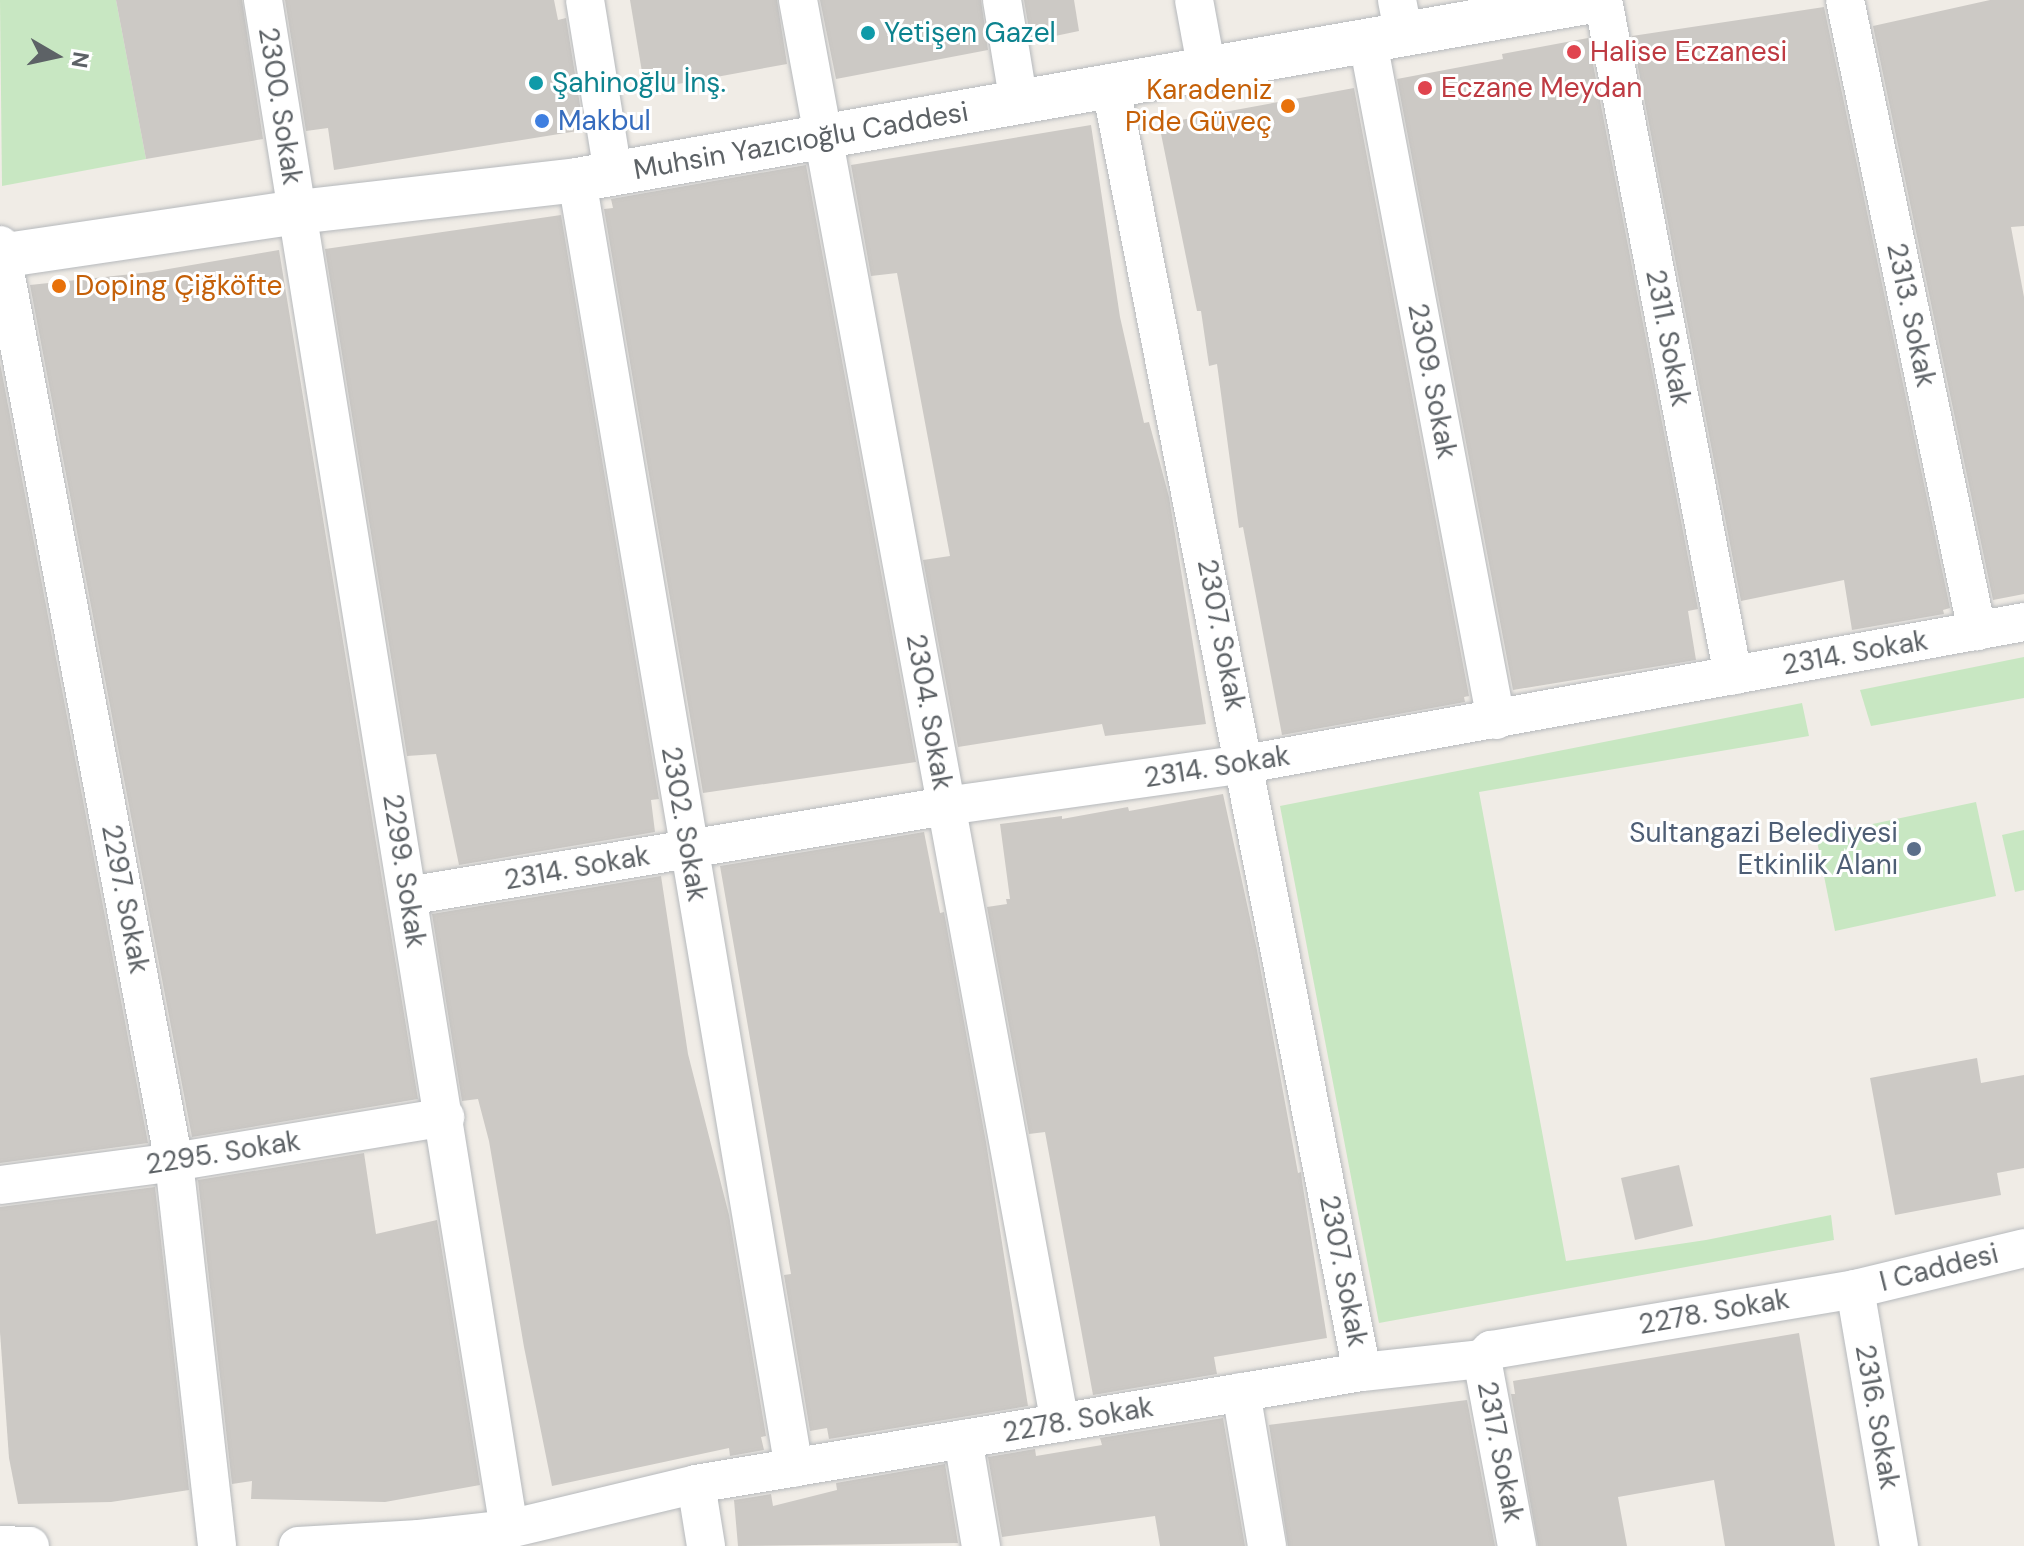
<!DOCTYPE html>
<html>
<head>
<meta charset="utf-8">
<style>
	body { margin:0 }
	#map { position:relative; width:2024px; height:1546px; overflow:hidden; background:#f0ece6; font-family:"DM Sans",sans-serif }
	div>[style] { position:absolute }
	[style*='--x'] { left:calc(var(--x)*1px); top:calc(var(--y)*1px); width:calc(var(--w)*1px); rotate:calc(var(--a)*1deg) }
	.green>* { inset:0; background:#c8e7c2 }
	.building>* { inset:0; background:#ccc9c5 }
	.roads { filter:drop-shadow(0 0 2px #b6b9bc) drop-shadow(0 0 2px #b6b9bc) }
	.street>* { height:38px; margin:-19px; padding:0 19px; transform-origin:19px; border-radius:19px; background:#fff }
	.secondary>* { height:44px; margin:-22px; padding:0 22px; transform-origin:22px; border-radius:22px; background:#fff }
	.dots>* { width:22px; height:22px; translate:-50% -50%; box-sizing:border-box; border:4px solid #fff; border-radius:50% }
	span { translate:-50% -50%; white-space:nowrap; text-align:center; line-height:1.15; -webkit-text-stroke:6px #fff; paint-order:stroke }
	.culture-label { font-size:28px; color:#0d838f }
	.left { translate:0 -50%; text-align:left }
	.health-label { font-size:28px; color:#be3a42 }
	.food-label { font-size:28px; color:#c56008 }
	.right { translate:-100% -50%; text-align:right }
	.street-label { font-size:28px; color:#5d6266 }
	.shop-label { font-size:28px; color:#366cbe }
	.service-label { font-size:28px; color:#4e5e75 }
	.north { position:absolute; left:16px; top:16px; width:80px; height:80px; -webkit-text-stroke:6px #fff; paint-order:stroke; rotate:99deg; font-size:22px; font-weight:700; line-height:32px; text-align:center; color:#5d6266 }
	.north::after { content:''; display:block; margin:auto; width:28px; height:36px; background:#5d6266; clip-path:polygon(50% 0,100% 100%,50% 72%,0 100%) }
</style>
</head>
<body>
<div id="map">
	<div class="green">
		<i style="clip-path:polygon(0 0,116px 0,146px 159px,2px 186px)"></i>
		<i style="clip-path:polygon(2024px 657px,2024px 698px,1871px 726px,1860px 690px)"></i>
		<i style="clip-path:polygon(1802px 703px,1809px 736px,1479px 792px,1566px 1261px,1706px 1240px,1831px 1215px,1834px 1240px,1379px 1323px,1280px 806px)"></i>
		<i style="clip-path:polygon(1976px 802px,1996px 896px,1835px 931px,1816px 836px)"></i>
		<i style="clip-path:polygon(2024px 830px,2024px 890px,2015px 892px,2002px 835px)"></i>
	</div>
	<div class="building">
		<i style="clip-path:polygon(116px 0,242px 0,263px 139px,146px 159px)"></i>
		<i style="clip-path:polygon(285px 0,554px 0,558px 20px,566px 18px,584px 130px,334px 170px,328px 128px,306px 131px)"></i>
		<i style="clip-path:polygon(630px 0,777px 0,787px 64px,645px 90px)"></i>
		<i style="clip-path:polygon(820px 0,981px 0,988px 50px,836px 79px)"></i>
		<i style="clip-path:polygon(1024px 0,1074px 0,1079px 31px,1031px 41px)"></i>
		<i style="clip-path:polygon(1990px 0,2024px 0,2024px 226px,2011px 227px,2024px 297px,2024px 594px,1993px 600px,1873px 26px)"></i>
		<i style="clip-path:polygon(1824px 7px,1950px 608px,1943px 610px,1944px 614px,1852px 630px,1844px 580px,1741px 601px,1632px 36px)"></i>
		<i style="clip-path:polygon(1588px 38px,1698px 609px,1688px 611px,1696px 660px,1513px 690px,1397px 79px,1503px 59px,1502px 54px)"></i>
		<i style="clip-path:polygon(1354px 88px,1469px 696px,1464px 697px,1465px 702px,1282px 735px,1243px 527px,1239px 528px,1217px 364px,1209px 366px,1201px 311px,1197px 311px,1159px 124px)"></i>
		<i style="clip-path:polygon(1091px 125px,1120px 317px,1144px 423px,1149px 422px,1169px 497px,1206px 724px,1105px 736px,1102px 724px,958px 747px,923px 560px,950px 556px,897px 273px,871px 276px,851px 165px)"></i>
		<i style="clip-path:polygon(806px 165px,916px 762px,703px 793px,604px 209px,613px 208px,611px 199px)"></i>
		<i style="clip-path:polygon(561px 215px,659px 799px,651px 800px,655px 832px,459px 865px,436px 754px,407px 756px,325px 249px)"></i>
		<i style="clip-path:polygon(279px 250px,418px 1099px,192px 1137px,30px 285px,151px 272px)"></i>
		<i style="clip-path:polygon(0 363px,148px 1143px,0 1163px)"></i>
		<i style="clip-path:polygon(1223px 794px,1257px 950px,1298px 1173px,1301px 1172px,1302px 1181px,1327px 1338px,1214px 1357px,1217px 1374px,1093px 1395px,1045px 1132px,1029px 1134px,987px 907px,1007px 904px,1006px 899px,1010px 899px,1000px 824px,1062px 816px,1062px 819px,1128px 807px,1129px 811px)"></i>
		<i style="clip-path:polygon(924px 832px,940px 913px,944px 912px,986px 1142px,1028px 1406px,829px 1439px,827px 1428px,810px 1431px,784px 1275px,791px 1274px,720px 866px)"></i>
		<i style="clip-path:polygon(661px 876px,688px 1054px,729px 1215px,766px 1436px,761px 1437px,764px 1450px,730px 1456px,729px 1448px,552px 1486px,524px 1347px,489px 1141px,478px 1099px,462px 1101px,432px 914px)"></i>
		<i style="clip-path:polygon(1977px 1058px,1981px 1083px,2024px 1075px,2024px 1168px,1997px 1173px,2001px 1195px,1895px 1215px,1870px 1078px)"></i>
		<i style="clip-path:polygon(364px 1153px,376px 1234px,437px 1220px,480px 1485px,385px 1502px,251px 1499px,252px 1481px,232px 1484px,198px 1180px)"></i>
		<i style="clip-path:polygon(1679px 1165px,1693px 1226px,1635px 1240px,1621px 1178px)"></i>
		<i style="clip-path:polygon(155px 1187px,189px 1490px,111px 1502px,18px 1504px,9px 1458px,0 1332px,0 1207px)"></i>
		<i style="clip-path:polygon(1799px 1333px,1835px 1546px,1725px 1546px,1714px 1480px,1618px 1497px,1627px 1546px,1538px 1546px,1511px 1394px,1515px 1394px,1513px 1381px)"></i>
		<i style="clip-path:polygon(1467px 1400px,1495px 1546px,1288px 1546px,1269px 1425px)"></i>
		<i style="clip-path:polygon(1223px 1418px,1245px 1546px,1160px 1546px,1155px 1516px,1002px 1537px,988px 1457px,1035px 1449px,1036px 1456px,1102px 1445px,1100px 1438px)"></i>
		<i style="clip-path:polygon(945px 1464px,958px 1543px,738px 1546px,734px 1500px,771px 1494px,773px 1506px,837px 1490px,836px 1483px)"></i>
	</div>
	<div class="roads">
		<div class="street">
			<i style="--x:263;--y:0;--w:1549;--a:80.86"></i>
			<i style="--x:585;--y:0;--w:175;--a:80.8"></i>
			<i style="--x:798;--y:0;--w:1447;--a:79.57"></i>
			<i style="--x:1002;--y:0;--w:105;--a:80.7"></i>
			<i style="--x:1194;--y:0;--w:72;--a:79.6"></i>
			<i style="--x:1397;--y:0;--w:36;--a:79"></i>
			<i style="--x:1603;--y:0;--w:688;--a:79.11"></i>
			<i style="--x:1845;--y:0;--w:645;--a:78.18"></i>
			<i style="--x:1368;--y:42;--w:690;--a:79.31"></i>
			<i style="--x:1111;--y:88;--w:1308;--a:78.94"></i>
			<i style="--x:577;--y:180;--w:1306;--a:80.44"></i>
			<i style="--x:0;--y:245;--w:933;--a:79.26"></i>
			<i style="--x:174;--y:1162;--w:386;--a:83.6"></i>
			<i style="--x:408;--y:896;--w:545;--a:-9.5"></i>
			<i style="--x:946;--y:806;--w:303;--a:-8"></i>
			<i style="--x:1246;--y:764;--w:791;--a:-10.34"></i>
			<i style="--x:0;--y:1185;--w:176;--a:-7.5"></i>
			<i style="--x:174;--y:1162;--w:275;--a:-9.4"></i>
			<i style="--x:1855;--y:1289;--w:261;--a:80.3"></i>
			<i style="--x:1482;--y:1359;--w:190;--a:79.4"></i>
			<i style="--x:1241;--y:1392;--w:156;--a:80.4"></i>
			<i style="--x:963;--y:1439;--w:109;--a:80.5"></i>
			<i style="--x:696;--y:1484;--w:63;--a:80.8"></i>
			<i style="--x:0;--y:1545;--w:30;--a:2"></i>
			<i style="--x:298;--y:1546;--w:121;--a:-3.3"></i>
			<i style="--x:419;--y:1539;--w:91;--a:-6.3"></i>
			<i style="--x:509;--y:1529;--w:192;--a:-13.5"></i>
			<i style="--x:696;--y:1484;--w:675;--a:-9.55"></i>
			<i style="--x:1362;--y:1372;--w:121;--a:-6.2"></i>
			<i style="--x:1482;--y:1359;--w:13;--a:-45"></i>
			<i style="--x:1491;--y:1350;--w:369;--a:-9.5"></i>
			<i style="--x:1855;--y:1289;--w:174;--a:-13.6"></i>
		</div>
		<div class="secondary">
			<i style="--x:0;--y:256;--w:301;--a:-8.4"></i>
			<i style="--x:298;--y:212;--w:281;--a:-6.5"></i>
			<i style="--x:577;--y:180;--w:1037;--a:-10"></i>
		</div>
	</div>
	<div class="dots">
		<i style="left:868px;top:33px;background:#0f9aa8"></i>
		<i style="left:1574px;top:52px;background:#e0444e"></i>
		<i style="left:536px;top:83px;background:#0f9aa8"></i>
		<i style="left:1425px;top:88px;background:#e0444e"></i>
		<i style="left:1288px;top:106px;background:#e8710a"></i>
		<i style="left:542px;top:121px;background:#3f7fe0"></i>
		<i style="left:59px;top:286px;background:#e8710a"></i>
		<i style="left:1914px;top:849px;background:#5c6f8a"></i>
	</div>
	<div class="culture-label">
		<span class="left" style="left:884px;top:33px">Yetişen Gazel</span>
		<span class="left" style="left:552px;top:83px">Şahinoğlu İnş.</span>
	</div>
	<div class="health-label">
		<span class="left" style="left:1590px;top:52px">Halise Eczanesi</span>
		<span class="left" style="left:1441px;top:88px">Eczane Meydan</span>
	</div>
	<div class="food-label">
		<span class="right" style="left:1272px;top:106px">Karadeniz<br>Pide Güveç</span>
		<span class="left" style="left:75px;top:286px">Doping Çiğköfte</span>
	</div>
	<div class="street-label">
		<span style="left:280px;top:106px;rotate:81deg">2300. Sokak</span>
		<span style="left:801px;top:141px;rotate:-10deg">Muhsin Yazıcıoğlu Caddesi</span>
		<span style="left:1911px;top:315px;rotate:78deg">2313. Sokak</span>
		<span style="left:1668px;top:338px;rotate:79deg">2311. Sokak</span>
		<span style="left:1432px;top:381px;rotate:79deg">2309. Sokak</span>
		<span style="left:1221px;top:635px;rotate:79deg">2307. Sokak</span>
		<span style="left:1855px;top:653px;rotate:-10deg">2314. Sokak</span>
		<span style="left:929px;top:712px;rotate:80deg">2304. Sokak</span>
		<span style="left:1217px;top:767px;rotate:-9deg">2314. Sokak</span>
		<span style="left:684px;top:824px;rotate:80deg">2302. Sokak</span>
		<span style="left:577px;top:868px;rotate:-10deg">2314. Sokak</span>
		<span style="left:404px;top:871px;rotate:81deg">2299. Sokak</span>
		<span style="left:125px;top:899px;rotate:79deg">2297. Sokak</span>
		<span style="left:223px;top:1153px;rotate:-9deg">2295. Sokak</span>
		<span style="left:1939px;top:1268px;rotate:-14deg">I Caddesi</span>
		<span style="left:1343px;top:1271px;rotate:79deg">2307. Sokak</span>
		<span style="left:1714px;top:1312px;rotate:-10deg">2278. Sokak</span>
		<span style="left:1877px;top:1417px;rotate:80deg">2316. Sokak</span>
		<span style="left:1078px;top:1420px;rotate:-10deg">2278. Sokak</span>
		<span style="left:1500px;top:1452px;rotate:79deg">2317. Sokak</span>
	</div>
	<div class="shop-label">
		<span class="left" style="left:558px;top:121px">Makbul</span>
	</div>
	<div class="service-label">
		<span class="right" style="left:1898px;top:849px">Sultangazi Belediyesi<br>Etkinlik Alanı</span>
	</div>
	<div class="north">N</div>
</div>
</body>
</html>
